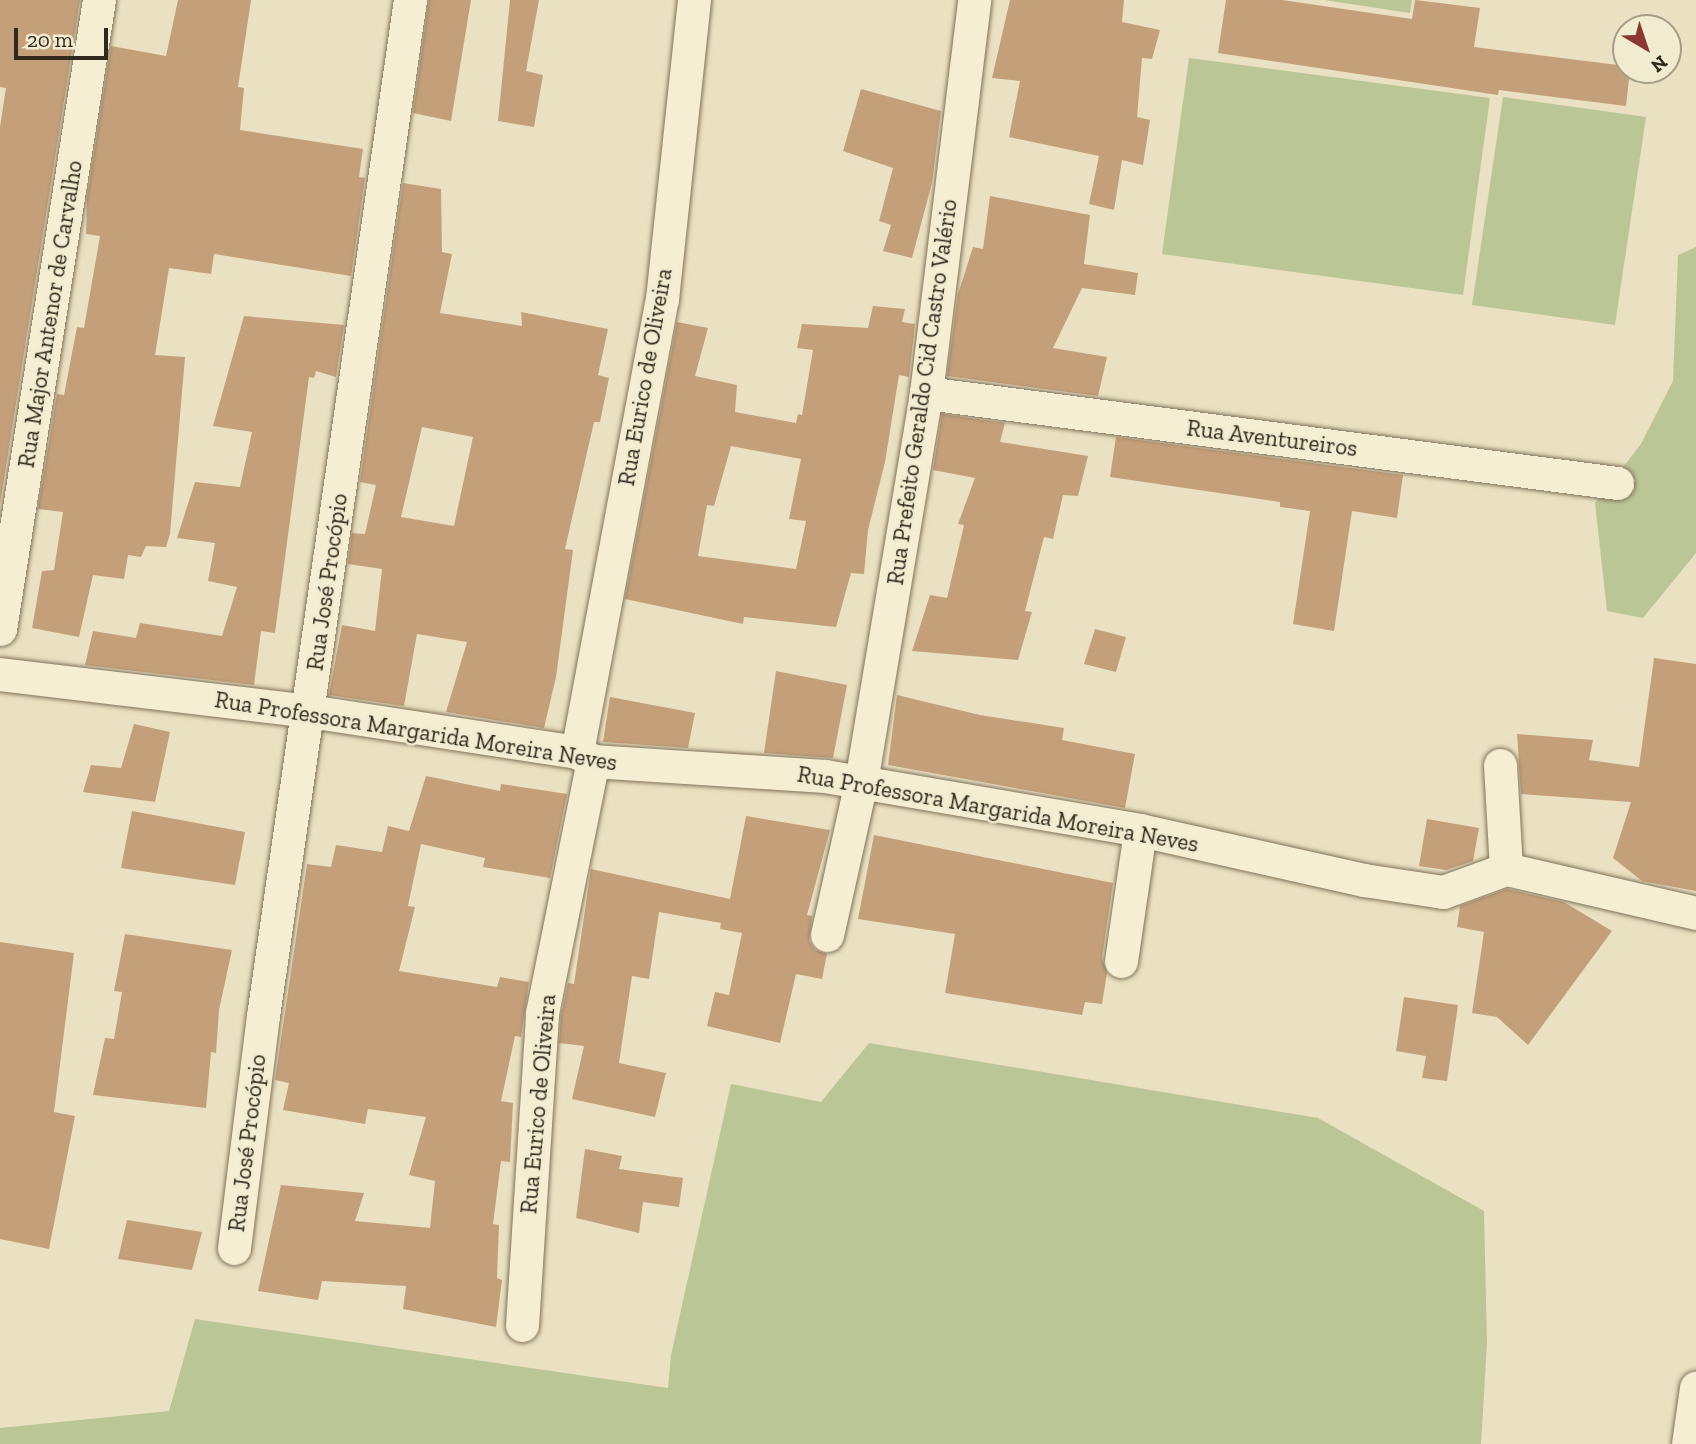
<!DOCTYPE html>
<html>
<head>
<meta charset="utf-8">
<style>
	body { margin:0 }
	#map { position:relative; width:1696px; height:1444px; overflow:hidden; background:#e9e1c1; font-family:"Zilla Slab",serif }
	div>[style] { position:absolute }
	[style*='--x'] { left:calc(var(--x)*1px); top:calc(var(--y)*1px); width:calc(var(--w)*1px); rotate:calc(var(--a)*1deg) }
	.green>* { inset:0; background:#bbc696 }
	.building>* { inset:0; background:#c4a07a }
	.roads { filter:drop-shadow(0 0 2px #81735a) drop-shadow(0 0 2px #81735a) }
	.minor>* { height:33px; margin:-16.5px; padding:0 16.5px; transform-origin:16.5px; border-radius:16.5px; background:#f5eed3 }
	span { translate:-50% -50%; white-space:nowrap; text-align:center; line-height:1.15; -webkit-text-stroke:5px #f1ebd0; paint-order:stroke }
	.street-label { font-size:23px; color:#32291d }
	.north { position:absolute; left:1612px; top:14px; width:70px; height:70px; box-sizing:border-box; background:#f1ebd0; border:2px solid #a59d88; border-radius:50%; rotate:141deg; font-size:19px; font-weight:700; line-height:28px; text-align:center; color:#32291d }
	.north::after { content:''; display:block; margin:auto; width:24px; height:32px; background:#8a3830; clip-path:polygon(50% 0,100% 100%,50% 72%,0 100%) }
	.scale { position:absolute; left:14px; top:28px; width:94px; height:32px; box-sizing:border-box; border:4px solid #32291d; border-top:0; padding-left:9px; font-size:21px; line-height:24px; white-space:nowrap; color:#32291d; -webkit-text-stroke:5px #f1ebd0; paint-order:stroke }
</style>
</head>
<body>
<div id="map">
	<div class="green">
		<i style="clip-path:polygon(1324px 0,1412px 0,1410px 13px)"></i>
		<i style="clip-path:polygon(1189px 58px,1490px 98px,1463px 295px,1162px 254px)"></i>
		<i style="clip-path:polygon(1503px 97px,1646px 117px,1615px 325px,1472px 305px)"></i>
		<i style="clip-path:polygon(1696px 247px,1696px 553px,1643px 618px,1607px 611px,1595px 503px,1641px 444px,1673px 381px,1678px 255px)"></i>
		<i style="clip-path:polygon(869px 1043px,1318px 1118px,1484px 1211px,1487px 1343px,1481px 1444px,0 1444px,0 1428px,169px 1411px,195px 1319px,668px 1388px,671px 1355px,731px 1084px,821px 1102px)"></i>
	</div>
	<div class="building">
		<i style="clip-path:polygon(0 0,80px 0,0 504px,0 127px,6px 88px,0 87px)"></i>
		<i style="clip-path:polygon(178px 0,251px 0,238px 87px,244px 88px,240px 130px,363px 149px,359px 177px,365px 178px,351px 276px,214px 254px,211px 274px,169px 268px,155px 355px,185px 357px,170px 534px,166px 547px,146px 546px,141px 557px,128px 555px,124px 579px,93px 575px,79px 637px,32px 628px,42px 571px,54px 570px,63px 512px,38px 509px,57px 394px,64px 395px,77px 327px,84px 328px,100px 236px,86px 234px,87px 198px,111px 46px,166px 56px)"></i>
		<i style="clip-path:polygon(429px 0,471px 0,451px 121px,413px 113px)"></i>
		<i style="clip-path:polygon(510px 0,539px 0,526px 71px,543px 75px,534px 127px,498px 121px)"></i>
		<i style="clip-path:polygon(1010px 0,1124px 0,1122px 22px,1160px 30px,1152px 59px,1142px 58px,1137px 117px,1150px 120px,1143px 165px,1122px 160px,1114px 210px,1089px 204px,1099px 156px,1009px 137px,1020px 81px,992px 78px)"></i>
		<i style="clip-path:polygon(1226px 0,1282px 0,1412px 19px,1415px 0,1480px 8px,1474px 47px,1626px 66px,1630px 70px,1626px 106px,1499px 90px,1498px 95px,1218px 53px)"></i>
		<i style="clip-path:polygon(861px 89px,941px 111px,932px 183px,912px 258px,883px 251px,891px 225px,879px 221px,893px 168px,843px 151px)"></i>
		<i style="clip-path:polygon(evenodd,403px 183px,441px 189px,442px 252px,452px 254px,440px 313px,522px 326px,521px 312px,608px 329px,598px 375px,609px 378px,600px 422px,594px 422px,565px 549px,573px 550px,556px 677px,544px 728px,446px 712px,467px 642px,417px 634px,404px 706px,329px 695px,342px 625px,375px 631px,382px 569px,348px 564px,352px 533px,365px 534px,376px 485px,360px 482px,403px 183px,422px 427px,473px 437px,454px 526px,401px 517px,422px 427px)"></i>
		<i style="clip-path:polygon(990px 196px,1090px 215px,1084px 264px,1138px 273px,1135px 295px,1082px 288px,1053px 348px,1107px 357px,1098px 396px,947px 376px,958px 294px,973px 247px,983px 249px)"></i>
		<i style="clip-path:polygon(evenodd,873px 306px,905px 309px,902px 322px,915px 324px,909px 377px,899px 375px,885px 462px,868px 530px,864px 574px,851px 573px,836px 627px,744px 617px,743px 624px,625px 599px,677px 322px,708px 328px,695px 376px,737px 385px,735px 412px,796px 423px,798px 414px,802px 415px,813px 350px,797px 348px,802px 324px,868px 328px,873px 306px,731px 446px,801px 459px,789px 519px,806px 521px,796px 569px,698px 556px,707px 505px,714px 506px,731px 446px)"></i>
		<i style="clip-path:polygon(244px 316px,344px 325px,336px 377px,316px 371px,314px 378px,309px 377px,275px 633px,261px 631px,254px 685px,85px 665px,93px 631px,136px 638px,140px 623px,222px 636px,237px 587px,208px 581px,215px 543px,177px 538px,195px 482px,240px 487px,252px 432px,213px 426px)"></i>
		<i style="clip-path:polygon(942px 414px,1005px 423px,1000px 442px,1088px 456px,1078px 496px,1063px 495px,1053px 539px,1044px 537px,1025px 611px,1032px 612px,1018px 660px,912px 651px,930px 595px,947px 598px,964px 525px,958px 524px,975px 478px,933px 470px)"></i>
		<i style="clip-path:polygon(1116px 437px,1403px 475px,1397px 518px,1352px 511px,1334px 631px,1293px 624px,1310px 511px,1280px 507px,1280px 502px,1110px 477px)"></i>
		<i style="clip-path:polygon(1095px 629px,1126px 637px,1116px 672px,1084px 664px)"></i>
		<i style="clip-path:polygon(1654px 658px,1696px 664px,1696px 891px,1642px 881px,1613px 858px,1631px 802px,1521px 794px,1517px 734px,1593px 740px,1589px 760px,1639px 767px)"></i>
		<i style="clip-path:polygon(776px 671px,847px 685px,833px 758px,764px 753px)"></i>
		<i style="clip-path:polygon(897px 695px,980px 715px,1064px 728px,1062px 740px,1135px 754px,1125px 808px,888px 765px)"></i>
		<i style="clip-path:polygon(610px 697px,695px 713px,688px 748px,603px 742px)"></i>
		<i style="clip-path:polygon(134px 724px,170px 732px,155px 802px,83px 792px,91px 765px,121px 768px)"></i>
		<i style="clip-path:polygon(426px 776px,500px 791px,501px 784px,567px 794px,550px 878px,483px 867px,485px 858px,421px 844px,408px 906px,415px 907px,399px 971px,497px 987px,500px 977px,529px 982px,521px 1037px,515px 1036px,501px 1101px,513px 1103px,510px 1162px,501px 1161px,493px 1224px,499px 1225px,497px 1278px,502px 1280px,496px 1327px,403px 1309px,406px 1286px,322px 1281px,318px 1300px,258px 1291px,281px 1185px,364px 1193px,355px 1221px,430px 1228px,435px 1181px,409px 1175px,426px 1117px,368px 1109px,365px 1124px,283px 1110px,289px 1083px,275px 1080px,307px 864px,331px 867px,336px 845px,382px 852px,388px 826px,409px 831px)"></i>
		<i style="clip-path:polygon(132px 811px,245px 832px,235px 885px,121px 868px)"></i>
		<i style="clip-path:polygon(746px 816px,830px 830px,807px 915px,812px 916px,809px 941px,815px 950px,827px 954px,822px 979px,796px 974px,780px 1043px,707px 1026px,715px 992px,729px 995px,742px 933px,720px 929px,721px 923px,659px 912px,649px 979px,632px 976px,619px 1063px,666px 1073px,655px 1117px,572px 1099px,584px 1046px,559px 1043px,561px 1016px,568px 983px,574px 984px,591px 869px,730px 899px)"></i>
		<i style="clip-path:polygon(1427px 819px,1479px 828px,1473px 861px,1446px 870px,1419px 866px)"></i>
		<i style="clip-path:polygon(874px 835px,1113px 883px,1102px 958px,1107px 973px,1102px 1004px,1085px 1002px,1082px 1015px,945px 993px,955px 934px,858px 919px)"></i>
		<i style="clip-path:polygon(1507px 889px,1564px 902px,1612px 931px,1528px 1045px,1497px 1017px,1472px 1013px,1484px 932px,1457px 927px,1460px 906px)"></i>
		<i style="clip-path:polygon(125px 934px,232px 950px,219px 1010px,216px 1053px,211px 1052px,206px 1108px,93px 1095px,105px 1038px,114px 1039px,122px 992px,114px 991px)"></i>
		<i style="clip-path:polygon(0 942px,74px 953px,54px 1112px,75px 1116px,49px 1249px,0 1239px)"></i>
		<i style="clip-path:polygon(1404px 997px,1458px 1005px,1447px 1081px,1422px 1078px,1426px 1056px,1396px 1051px)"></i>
		<i style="clip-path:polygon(585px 1149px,622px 1156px,619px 1169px,683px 1178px,679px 1207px,643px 1202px,639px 1233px,576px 1218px)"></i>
		<i style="clip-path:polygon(127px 1220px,202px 1232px,192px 1270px,118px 1259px)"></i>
	</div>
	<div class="roads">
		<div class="minor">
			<i style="--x:926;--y:393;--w:697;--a:7.42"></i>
			<i style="--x:0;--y:629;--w:637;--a:-81.06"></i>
			<i style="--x:0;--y:674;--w:311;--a:6.8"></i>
			<i style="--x:309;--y:711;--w:271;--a:8.7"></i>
			<i style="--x:577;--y:752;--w:18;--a:29"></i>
			<i style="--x:593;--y:761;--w:232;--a:3.7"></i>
			<i style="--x:825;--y:776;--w:320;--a:9.7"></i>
			<i style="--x:1140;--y:830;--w:230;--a:12.6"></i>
			<i style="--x:1364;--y:880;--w:80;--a:8.6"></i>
			<i style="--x:1443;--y:892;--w:67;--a:-20.1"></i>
			<i style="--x:1506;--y:869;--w:195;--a:13"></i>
			<i style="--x:577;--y:752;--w:461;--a:-79.4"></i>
			<i style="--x:662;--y:299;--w:301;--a:-83.9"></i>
			<i style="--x:1500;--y:765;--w:104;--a:86.7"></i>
			<i style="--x:827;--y:935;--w:157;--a:-77.5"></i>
			<i style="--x:861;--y:782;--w:394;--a:-80.5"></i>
			<i style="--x:926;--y:393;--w:396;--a:-83"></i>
			<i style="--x:1121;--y:961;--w:132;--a:-81.7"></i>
			<i style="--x:234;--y:1248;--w:234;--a:-82.9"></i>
			<i style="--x:263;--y:1016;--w:1027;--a:-81.77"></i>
			<i style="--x:522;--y:1325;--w:313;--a:-86.3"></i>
			<i style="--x:542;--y:1013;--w:257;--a:-78.6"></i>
			<i style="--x:1688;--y:1444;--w:57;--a:-81.9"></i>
		</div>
	</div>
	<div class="street-label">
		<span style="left:50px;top:314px;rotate:-81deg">Rua Major Antenor de Carvalho</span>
		<span style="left:645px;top:377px;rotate:-80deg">Rua Eurico de Oliveira</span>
		<span style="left:922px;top:392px;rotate:-82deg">Rua Prefeito Geraldo Cid Castro Valério</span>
		<span style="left:1272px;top:438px;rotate:7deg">Rua Aventureiros</span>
		<span style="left:327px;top:582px;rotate:-82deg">Rua José Procópio</span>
		<span style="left:416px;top:731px;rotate:9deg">Rua Professora Margarida Moreira Neves</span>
		<span style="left:998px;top:809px;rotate:10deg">Rua Professora Margarida Moreira Neves</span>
		<span style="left:538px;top:1104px;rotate:-85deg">Rua Eurico de Oliveira</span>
		<span style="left:247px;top:1143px;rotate:-83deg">Rua José Procópio</span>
	</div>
	<div class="north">N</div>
	<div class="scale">20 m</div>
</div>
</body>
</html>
